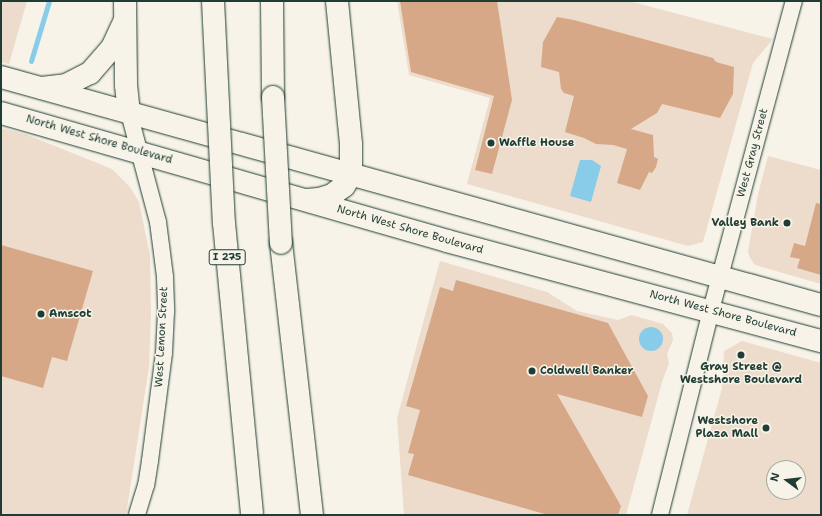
<!DOCTYPE html>
<html>
<head>
<meta charset="utf-8">
<style>
	body { margin:0 }
	#map { position:relative; width:822px; height:516px; overflow:hidden; background:#f7f3e8; font-family:"Shantell Sans",sans-serif }
	div>[style] { position:absolute }
	[style*='--x'] { left:calc(var(--x)*1px); top:calc(var(--y)*1px); width:calc(var(--w)*1px); rotate:calc(var(--a)*1deg) }
	.built>* { inset:0; background:#eddccb }
	.water>* { inset:0; background:#88ccea }
	.round { border-radius:50% }
	.stream>* { height:5px; margin:-2.5px; padding:0 2.5px; transform-origin:2.5px; border-radius:2.5px; background:#88ccea }
	.building>* { inset:0; background:#d6a887 }
	.roads { filter:drop-shadow(0 0 1px #1f3d34) drop-shadow(0 0 1px #1f3d34) }
	.street>* { height:16px; margin:-8px; padding:0 8px; transform-origin:8px; border-radius:8px; background:#f7f3e8 }
	.secondary>* { height:22px; margin:-11px; padding:0 11px; transform-origin:11px; border-radius:11px; background:#f7f3e8 }
	.highway>* { height:22px; margin:-11px; padding:0 11px; transform-origin:11px; border-radius:11px; background:#f7f3e8 }
	.bridges { filter:drop-shadow(0 0 1px #1f3d34) drop-shadow(0 0 1px #1f3d34) }
	.highway-bridge>* { height:22px; margin:-11px; padding:0 11px; transform-origin:11px; border-radius:11px; background:#f7f3e8 }
	.dots>* { width:11px; height:11px; translate:-50% -50%; box-sizing:border-box; border:2px solid #f7f3e8; border-radius:50% }
	span { translate:-50% -50%; white-space:nowrap; text-align:center; line-height:1.15; -webkit-text-stroke:3px #f7f3e8; paint-order:stroke }
	.shield-label span { padding:1px 3px; background:#f7f3e8; border:1px solid; border-radius:3px; -webkit-text-stroke-width:0 }
	.shield-label { font-size:10px; color:#1f3d34; font-weight:700 }
	.street-label { font-size:11px; color:#1f3d34 }
	.poi-label { font-size:11px; color:#1f3d34; font-weight:700 }
	.left { translate:0 -50%; text-align:left }
	.right { translate:-100% -50%; text-align:right }
	.frame { position:absolute; inset:0; border:2px solid #1f3d34; pointer-events:none }
	.north { position:absolute; left:766px; top:460px; width:40px; height:40px; box-sizing:border-box; background:#f7f3e8; border:1px solid #a1aaa0; border-radius:50%; rotate:285deg; font-size:11px; font-weight:700; line-height:16px; text-align:center; color:#1f3d34 }
	.north::after { content:''; display:block; margin:auto; width:14px; height:18px; background:#1f3d34; clip-path:polygon(50% 0,100% 100%,50% 72%,0 100%) }
</style>
</head>
<body>
<div id="map">
	<div class="built">
		<i style="clip-path:polygon(1px 1px,27px 1px,9px 64px,1px 62px)"></i>
		<i style="clip-path:polygon(397px 1px,629px 1px,773px 39px,753px 63px,703px 242px,688px 246px,467px 184px,490px 98px,409px 75px)"></i>
		<i style="clip-path:polygon(1px 128px,25px 134px,112px 169px,130px 187px,139px 202px,150px 255px,151px 313px,149px 367px,126px 515px,1px 515px)"></i>
		<i style="clip-path:polygon(768px 156px,821px 170px,821px 284px,755px 265px,750px 258px,748px 252px,758px 194px)"></i>
		<i style="clip-path:polygon(440px 261px,547px 292px,577px 311px,618px 320px,632px 315px,663px 324px,672px 333px,673px 340px,667px 354px,669px 363px,662px 382px,626px 515px,404px 515px,397px 418px)"></i>
		<i style="clip-path:polygon(evenodd,742px 341px,821px 363px,821px 515px,687px 515px,722px 388px,724px 351px,742px 341px,774px 468px,798px 468px,798px 492px,774px 492px,774px 468px)"></i>
	</div>
	<div class="water">
		<i style="clip-path:polygon(580px 160px,592px 160px,601px 166px,591px 202px,570px 196px)"></i>
		<i class="round" style="left:639px;top:327px;width:24px;height:24px"></i>
	</div>
	<div class="stream">
		<i style="--x:31;--y:61;--w:63;--a:-73.3"></i>
	</div>
	<div class="building">
		<i style="clip-path:polygon(400px 1px,497px 1px,512px 100px,492px 174px,475px 170px,494px 96px,411px 72px)"></i>
		<i style="clip-path:polygon(557px 17px,574px 20px,713px 58px,716px 62px,734px 67px,733px 94px,720px 118px,662px 104px,657px 113px,631px 129px,653px 135px,654px 157px,658px 159px,656px 167px,652px 173px,649px 172px,640px 190px,617px 183px,627px 149px,613px 145px,596px 144px,584px 138px,565px 132px,574px 96px,564px 93px,561px 89px,559px 72px,541px 67px,543px 42px)"></i>
		<i style="clip-path:polygon(816px 203px,821px 204px,821px 275px,797px 268px,800px 259px,790px 257px,794px 243px,805px 246px)"></i>
		<i style="clip-path:polygon(1px 245px,93px 271px,67px 361px,52px 357px,43px 388px,1px 376px)"></i>
		<i style="clip-path:polygon(456px 280px,608px 323px,648px 396px,642px 417px,557px 394px,621px 506px,618px 515px,548px 515px,408px 475px,414px 454px,408px 453px,420px 410px,406px 406px,440px 287px,453px 291px)"></i>
	</div>
	<div class="roads">
		<div class="street">
			<i style="--x:129;--y:113;--w:113;--a:75.1"></i>
			<i style="--x:158;--y:222;--w:55;--a:82.7"></i>
			<i style="--x:165;--y:277;--w:35;--a:88"></i>
			<i style="--x:166;--y:312;--w:41;--a:92.8"></i>
			<i style="--x:164;--y:353;--w:109;--a:97.4"></i>
			<i style="--x:150;--y:461;--w:24;--a:99"></i>
			<i style="--x:146;--y:485;--w:31;--a:107"></i>
			<i style="--x:660;--y:515;--w:211;--a:-76"></i>
			<i style="--x:711;--y:310;--w:320;--a:-75"></i>
		</div>
		<div class="secondary">
			<i style="--x:1;--y:77;--w:851;--a:15.54"></i>
			<i style="--x:1;--y:113;--w:464;--a:16"></i>
			<i style="--x:447;--y:241;--w:387;--a:15"></i>
		</div>
		<div class="highway">
			<i style="--x:125;--y:1;--w:84;--a:89.3"></i>
			<i style="--x:126;--y:85;--w:28;--a:84"></i>
			<i style="--x:272;--y:1;--w:96;--a:89.4"></i>
			<i style="--x:42;--y:88;--w:24;--a:-7"></i>
			<i style="--x:66;--y:85;--w:27;--a:-27"></i>
			<i style="--x:90;--y:73;--w:33;--a:-49"></i>
			<i style="--x:112;--y:48;--w:29;--a:-65"></i>
			<i style="--x:307;--y:200;--w:12;--a:-5"></i>
			<i style="--x:319;--y:199;--w:14;--a:-17"></i>
			<i style="--x:332;--y:195;--w:15;--a:-37"></i>
			<i style="--x:344;--y:186;--w:13;--a:-58"></i>
			<i style="--x:351;--y:175;--w:31;--a:-90"></i>
			<i style="--x:351;--y:144;--w:144;--a:-95.6"></i>
			<i style="--x:281;--y:243;--w:274;--a:83.5"></i>
		</div>
	</div>
	<div class="bridges">
		<div class="highway-bridge">
			<i style="--x:213;--y:1;--w:222;--a:87.2"></i>
			<i style="--x:224;--y:223;--w:291;--a:84.5"></i>
			<i style="--x:273;--y:97;--w:146;--a:86.9"></i>
		</div>
	</div>
	<div class="dots">
		<i style="left:491px;top:143px;background:#1f3d34"></i>
		<i style="left:787px;top:223px;background:#1f3d34"></i>
		<i style="left:41px;top:314px;background:#1f3d34"></i>
		<i style="left:741px;top:355px;background:#1f3d34"></i>
		<i style="left:532px;top:371px;background:#1f3d34"></i>
		<i style="left:766px;top:428px;background:#1f3d34"></i>
	</div>
	<div class="shield-label">
		<span style="left:227px;top:257px">I 275</span>
	</div>
	<div class="street-label">
		<span style="left:99px;top:140px;rotate:16deg">North West Shore Boulevard</span>
		<span style="left:753px;top:153px;rotate:-75deg">West Gray Street</span>
		<span style="left:410px;top:230px;rotate:16deg">North West Shore Boulevard</span>
		<span style="left:723px;top:314px;rotate:15deg">North West Shore Boulevard</span>
		<span style="left:162px;top:337px;rotate:-87deg">West Lemon Street</span>
	</div>
	<div class="poi-label">
		<span class="left" style="left:499px;top:143px">Waffle House</span>
		<span class="right" style="left:779px;top:223px">Valley Bank</span>
		<span class="left" style="left:49px;top:314px">Amscot</span>
		<span style="left:741px;top:374px">Gray Street @<br>Westshore Boulevard</span>
		<span class="left" style="left:540px;top:371px">Coldwell Banker</span>
		<span class="right" style="left:758px;top:428px">Westshore<br>Plaza Mall</span>
	</div>
	<div class="frame"></div>
	<div class="north">N</div>
</div>
</body>
</html>
